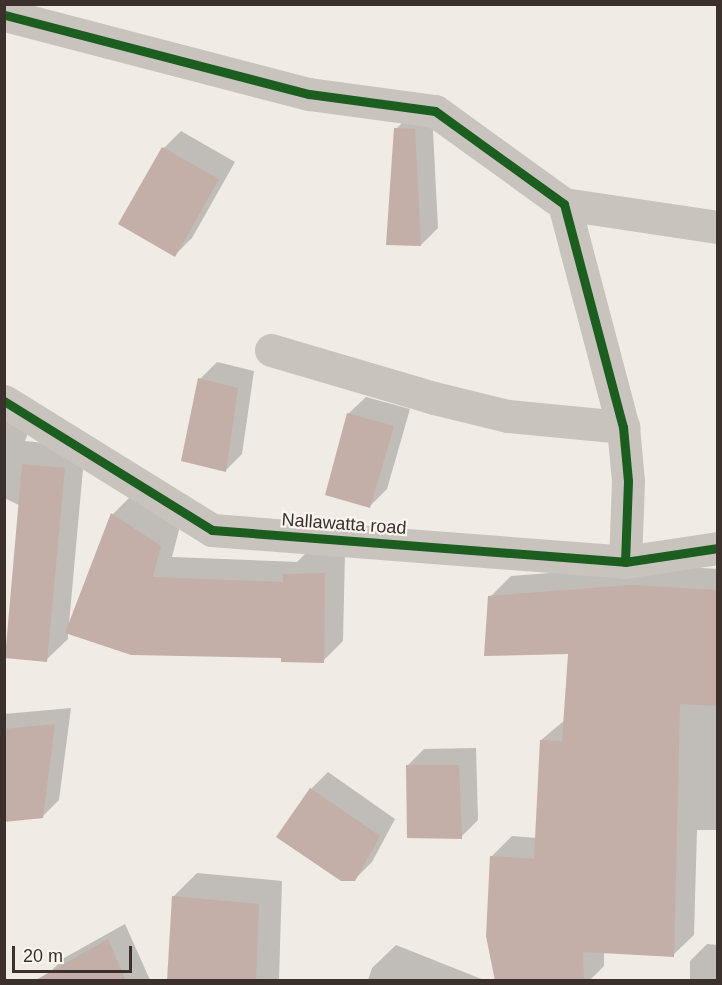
<!DOCTYPE html>
<html>
<head>
<meta charset="utf-8">
<style>
	body { margin:0 }
	#map { position:relative; width:722px; height:985px; overflow:hidden; background:#f0ebe5; font-family:Arial,sans-serif }
	div>[style] { position:absolute }
	[style*='--x'] { left:calc(var(--x)*1px); top:calc(var(--y)*1px); width:calc(var(--w)*1px); rotate:calc(var(--a)*1deg) }
	.shadow>* { inset:0; background:#0003 }
	.building>* { inset:0; background:#c3afa7 }
	.street>* { height:33px; margin:-16.5px; padding:0 16.5px; transform-origin:16.5px; border-radius:16.5px; background:#c9c3be }
	.cycleway>* { height:9px; margin:-4.5px; padding:0 4.5px; transform-origin:4.5px; border-radius:4.5px; background:#1b5e20 }
	span { translate:-50% -50%; white-space:nowrap; text-align:center; line-height:1.15; -webkit-text-stroke:4.5px #fbf5ee; paint-order:stroke }
	.street-label { font-size:18px; color:#3b302b }
	.frame { position:absolute; inset:0; border:6px solid #3b302b; pointer-events:none }
	.scale { position:absolute; left:12px; top:946px; width:120px; height:27px; box-sizing:border-box; border:3px solid #3b302b; border-top:0; padding-left:8px; font-size:18px; line-height:21px; white-space:nowrap; color:#3b302b; -webkit-text-stroke:4px #fbf5ee; paint-order:stroke }
</style>
</head>
<body>
<div id="map">
	<div class="shadow">
		<i style="clip-path:polygon(413px 112px,432px 112px,438px 228px,421px 245px,396px 129px)"></i>
		<i style="clip-path:polygon(181px 131px,235px 162px,192px 238px,175px 255px,120px 224px,164px 148px)"></i>
		<i style="clip-path:polygon(217px 362px,254px 371px,242px 454px,225px 471px,200px 379px)"></i>
		<i style="clip-path:polygon(4px 394px,37px 409px,25px 441px,85px 447px,69px 624px,113px 514px,133px 494px,180px 526px,172px 557px,297px 562px,305px 554px,345px 553px,343px 641px,323px 661px,68px 633px,68px 639px,46px 660px,19px 505px,4px 498px)"></i>
		<i style="clip-path:polygon(366px 397px,410px 409px,387px 489px,370px 506px,348px 414px)"></i>
		<i style="clip-path:polygon(653px 565px,718px 569px,718px 830px,697px 830px,694px 935px,673px 955px,604px 951px,604px 966px,590px 980px,497px 980px,491px 857px,512px 836px,537px 838px,541px 740px,565px 720px,570px 653px,490px 597px,511px 576px)"></i>
		<i style="clip-path:polygon(71px 708px,59px 800px,42px 817px,4px 821px,4px 714px)"></i>
		<i style="clip-path:polygon(476px 748px,478px 820px,461px 837px,407px 766px,424px 749px)"></i>
		<i style="clip-path:polygon(328px 772px,395px 819px,372px 862px,354px 880px,311px 789px)"></i>
		<i style="clip-path:polygon(197px 873px,282px 881px,279px 980px,169px 980px,173px 897px)"></i>
		<i style="clip-path:polygon(125px 924px,150px 980px,51px 980px,47px 975px,64px 958px)"></i>
		<i style="clip-path:polygon(707px 944px,718px 945px,718px 980px,690px 980px,690px 961px)"></i>
		<i style="clip-path:polygon(396px 945px,484px 980px,368px 980px,372px 968px)"></i>
	</div>
	<div class="building">
		<i style="clip-path:polygon(394px 128px,415px 129px,421px 246px,386px 245px)"></i>
		<i style="clip-path:polygon(162px 147px,219px 179px,175px 257px,118px 224px)"></i>
		<i style="clip-path:polygon(198px 378px,238px 388px,226px 472px,181px 461px)"></i>
		<i style="clip-path:polygon(347px 413px,394px 426px,370px 508px,325px 495px)"></i>
		<i style="clip-path:polygon(22px 464px,65px 468px,47px 662px,5px 658px)"></i>
		<i style="clip-path:polygon(111px 513px,161px 546px,153px 577px,283px 582px,283px 574px,325px 573px,324px 663px,281px 662px,281px 658px,131px 655px,65px 633px)"></i>
		<i style="clip-path:polygon(631px 585px,717px 590px,717px 706px,680px 704px,674px 957px,583px 952px,584px 981px,495px 981px,486px 936px,490px 856px,534px 859px,540px 740px,562px 741px,568px 654px,484px 656px,488px 596px)"></i>
		<i style="clip-path:polygon(55px 724px,43px 818px,4px 822px,4px 729px)"></i>
		<i style="clip-path:polygon(406px 765px,459px 765px,462px 839px,407px 838px)"></i>
		<i style="clip-path:polygon(310px 788px,380px 836px,355px 881px,341px 881px,276px 837px)"></i>
		<i style="clip-path:polygon(172px 896px,259px 904px,256px 981px,167px 981px)"></i>
		<i style="clip-path:polygon(108px 939px,126px 981px,34px 981px)"></i>
	</div>
	<div class="street">
		<i style="--x:5;--y:15;--w:314;--a:14.6"></i>
		<i style="--x:309;--y:94;--w:127;--a:7.7"></i>
		<i style="--x:435;--y:111;--w:159;--a:35.8"></i>
		<i style="--x:564;--y:204;--w:231;--a:75.2"></i>
		<i style="--x:623;--y:427;--w:54;--a:84.7"></i>
		<i style="--x:628;--y:481;--w:81;--a:92.1"></i>
		<i style="--x:564;--y:204;--w:156;--a:8.5"></i>
		<i style="--x:271;--y:350;--w:170;--a:16.4"></i>
		<i style="--x:434;--y:398;--w:76;--a:13.7"></i>
		<i style="--x:508;--y:416;--w:116;--a:5.5"></i>
		<i style="--x:4;--y:401;--w:245;--a:31.8"></i>
		<i style="--x:212;--y:530;--w:414;--a:4.4"></i>
		<i style="--x:625;--y:562;--w:94;--a:-8.6"></i>
	</div>
	<div class="cycleway">
		<i style="--x:5;--y:15;--w:314;--a:14.6"></i>
		<i style="--x:309;--y:94;--w:127;--a:7.7"></i>
		<i style="--x:435;--y:111;--w:159;--a:35.8"></i>
		<i style="--x:564;--y:204;--w:231;--a:75.2"></i>
		<i style="--x:623;--y:427;--w:54;--a:84.7"></i>
		<i style="--x:628;--y:481;--w:81;--a:92.1"></i>
		<i style="--x:4;--y:401;--w:245;--a:31.8"></i>
		<i style="--x:212;--y:530;--w:414;--a:4.4"></i>
		<i style="--x:625;--y:562;--w:94;--a:-8.6"></i>
	</div>
	<div class="street-label">
		<span style="left:344px;top:524px;rotate:4deg">Nallawatta road</span>
	</div>
	<div class="frame"></div>
	<div class="scale">20 m</div>
</div>
</body>
</html>
